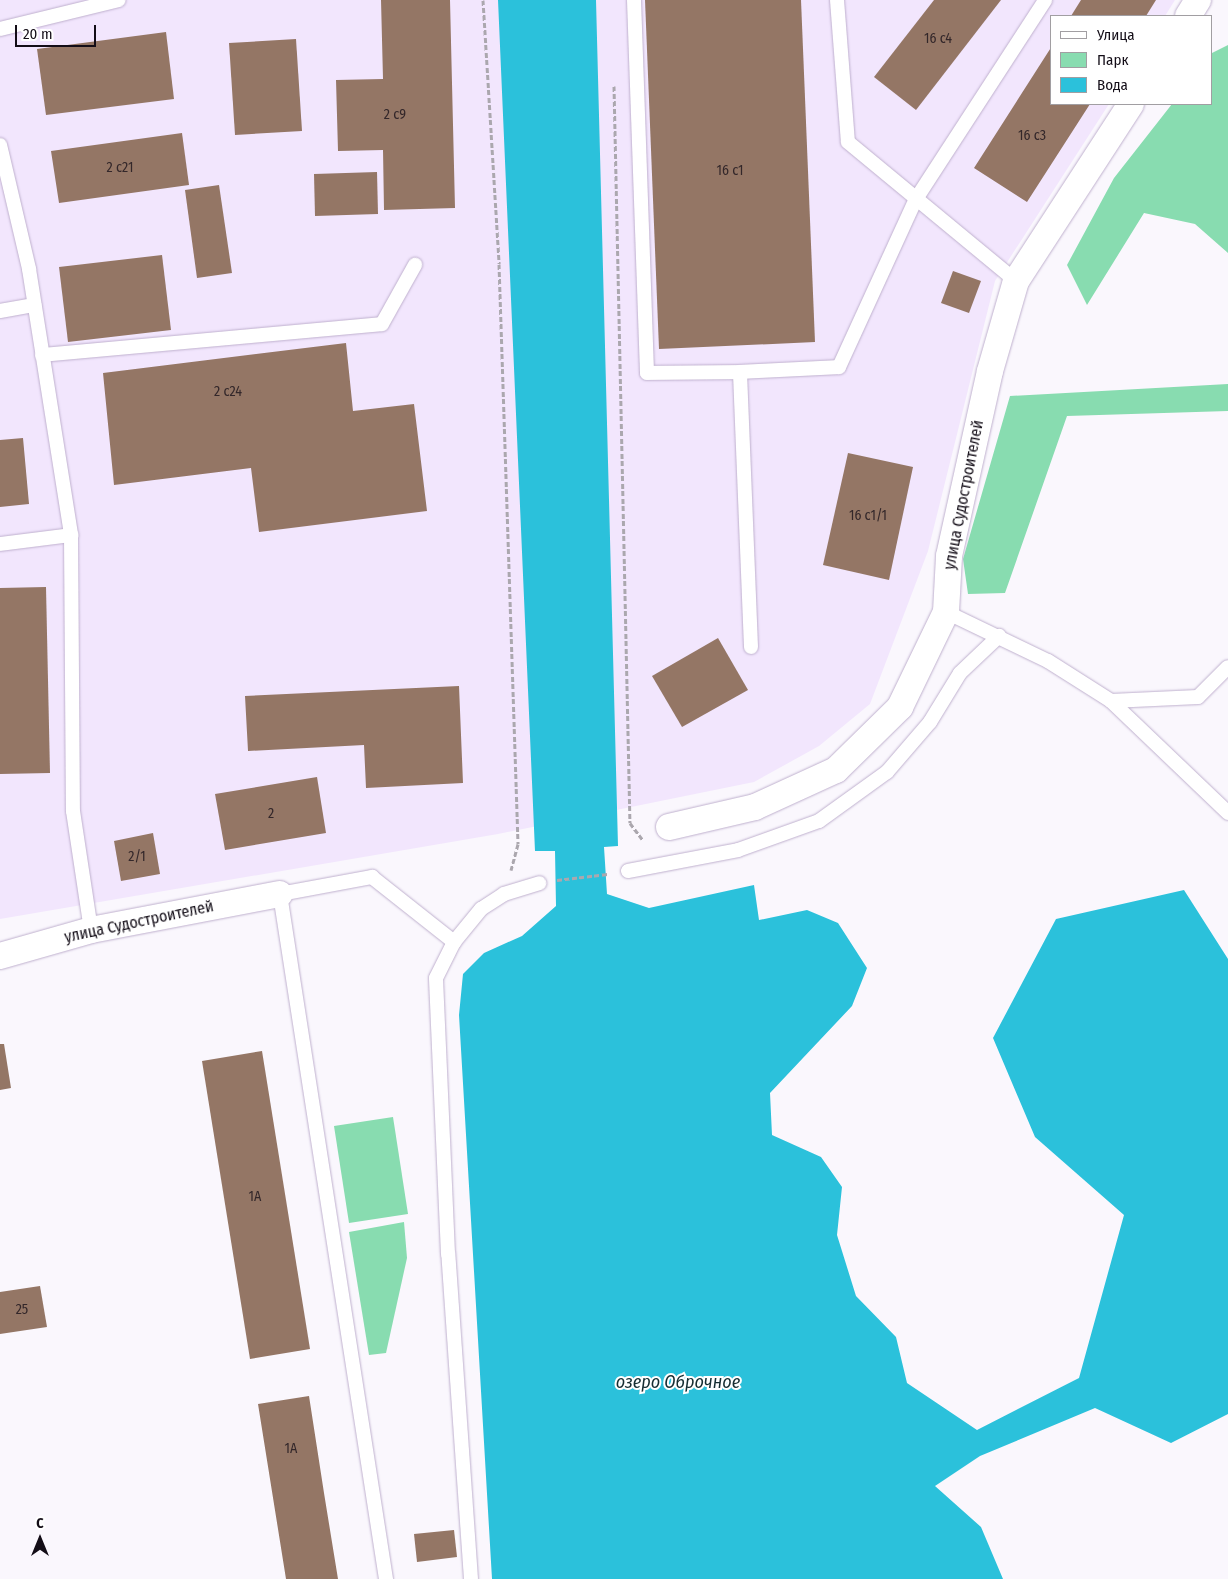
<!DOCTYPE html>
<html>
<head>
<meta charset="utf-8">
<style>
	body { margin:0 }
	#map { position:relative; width:1228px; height:1579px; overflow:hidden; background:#faf7fd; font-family:"Fira Sans Condensed",sans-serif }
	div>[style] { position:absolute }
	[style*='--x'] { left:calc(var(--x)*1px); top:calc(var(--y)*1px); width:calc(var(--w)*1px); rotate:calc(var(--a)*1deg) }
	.built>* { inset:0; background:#f2e6fd }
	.green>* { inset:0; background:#88dcb0 }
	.water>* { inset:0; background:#2bc1db }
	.building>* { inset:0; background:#947665 }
	.path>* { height:3px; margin-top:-1.5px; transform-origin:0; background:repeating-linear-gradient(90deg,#aba7ae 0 5px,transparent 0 7.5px) }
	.roads { filter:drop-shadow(0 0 1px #bfb0ce) drop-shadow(0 0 1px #bfb0ce) }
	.service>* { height:14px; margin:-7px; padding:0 7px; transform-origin:7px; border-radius:7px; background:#fff }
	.minor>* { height:26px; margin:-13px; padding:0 13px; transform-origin:13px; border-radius:13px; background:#fff }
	span { translate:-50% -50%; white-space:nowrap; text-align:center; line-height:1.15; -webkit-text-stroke:4px #fff; paint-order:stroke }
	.number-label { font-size:14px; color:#33272a }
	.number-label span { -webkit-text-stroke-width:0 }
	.street-label { font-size:16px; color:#130d17 }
	.water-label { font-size:18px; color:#162d32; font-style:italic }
	.legend { position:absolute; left:1050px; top:15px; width:162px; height:90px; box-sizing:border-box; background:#fff; border:1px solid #a19ea2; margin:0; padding:6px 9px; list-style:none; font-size:15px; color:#130d17 }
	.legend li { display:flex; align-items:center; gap:10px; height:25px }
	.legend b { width:25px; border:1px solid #a19ea2 }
	.north { position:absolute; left:15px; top:1514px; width:50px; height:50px; -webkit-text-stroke:4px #fff; paint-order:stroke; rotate:0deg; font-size:14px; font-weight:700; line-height:20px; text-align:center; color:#130d17 }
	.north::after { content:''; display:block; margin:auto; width:18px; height:22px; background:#130d17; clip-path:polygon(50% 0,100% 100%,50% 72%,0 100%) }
	.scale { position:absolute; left:15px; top:25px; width:81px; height:22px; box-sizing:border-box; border:2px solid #130d17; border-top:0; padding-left:6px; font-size:15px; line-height:18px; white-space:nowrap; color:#130d17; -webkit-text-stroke:4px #fff; paint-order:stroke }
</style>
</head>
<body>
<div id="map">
	<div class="built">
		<i style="clip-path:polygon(0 0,1175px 0,1165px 16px,1052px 16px,1052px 104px,1109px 104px,995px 281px,928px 551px,870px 704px,819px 746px,754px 782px,498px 834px,0 919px)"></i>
	</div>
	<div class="green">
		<i style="clip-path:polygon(1228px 45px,1228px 253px,1195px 224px,1144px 213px,1087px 305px,1067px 265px,1114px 178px,1172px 104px,1212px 104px,1212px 53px)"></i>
		<i style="clip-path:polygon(1228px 384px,1228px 411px,1067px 416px,1005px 593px,968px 594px,963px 559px,1010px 396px)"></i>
		<i style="clip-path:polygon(393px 1117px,408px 1214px,349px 1223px,334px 1126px)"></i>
		<i style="clip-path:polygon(404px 1222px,407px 1258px,386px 1353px,369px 1355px,349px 1232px)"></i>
	</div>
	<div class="water">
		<i style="clip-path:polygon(498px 0,596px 0,618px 846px,604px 847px,607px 894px,649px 908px,754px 885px,759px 920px,807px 910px,838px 923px,867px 968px,852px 1006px,770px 1093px,772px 1135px,821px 1157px,842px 1187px,837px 1235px,856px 1296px,896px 1337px,907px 1383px,977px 1430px,1079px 1378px,1124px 1215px,1035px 1137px,993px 1038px,1056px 919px,1184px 890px,1228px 959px,1228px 1414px,1171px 1443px,1095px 1408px,980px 1456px,935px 1486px,981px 1527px,1003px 1579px,492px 1579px,459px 1015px,463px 974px,484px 953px,522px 936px,556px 906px,555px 851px,535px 851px)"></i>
	</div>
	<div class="building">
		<i style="clip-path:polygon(381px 0,450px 0,455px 208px,384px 210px,383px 150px,338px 151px,336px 80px,383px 79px)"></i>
		<i style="clip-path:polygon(645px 0,801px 0,815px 342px,659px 349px)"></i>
		<i style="clip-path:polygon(934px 0,1001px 0,916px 110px,874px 77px)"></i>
		<i style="clip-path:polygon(1081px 0,1156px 0,1146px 16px,1071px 16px)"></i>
		<i style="clip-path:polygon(166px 32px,174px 99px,46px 115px,37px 49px)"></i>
		<i style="clip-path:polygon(296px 39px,302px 131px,235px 135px,229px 43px)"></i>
		<i style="clip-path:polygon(1052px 46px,1052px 104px,1090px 104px,1027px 202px,974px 168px)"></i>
		<i style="clip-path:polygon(182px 133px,189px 185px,59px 203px,51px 151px)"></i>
		<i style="clip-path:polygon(377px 172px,378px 214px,315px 216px,314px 174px)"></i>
		<i style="clip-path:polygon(219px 185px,232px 273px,197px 278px,185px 190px)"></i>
		<i style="clip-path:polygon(162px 255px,171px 330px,68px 342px,59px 267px)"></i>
		<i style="clip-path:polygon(953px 271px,981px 281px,969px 313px,941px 303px)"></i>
		<i style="clip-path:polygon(346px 343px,353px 411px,414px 404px,427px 511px,259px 532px,251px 468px,114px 485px,103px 373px)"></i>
		<i style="clip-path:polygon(23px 438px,29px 504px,0 507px,0 440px)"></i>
		<i style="clip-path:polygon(848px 453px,913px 467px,889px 580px,823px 565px)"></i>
		<i style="clip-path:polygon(46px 587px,50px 773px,0 774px,0 588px)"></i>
		<i style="clip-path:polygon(718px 638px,748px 690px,682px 727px,652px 676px)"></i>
		<i style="clip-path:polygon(459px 686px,463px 783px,366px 788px,364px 745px,248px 751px,245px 696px)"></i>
		<i style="clip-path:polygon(317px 777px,326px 833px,225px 850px,215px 794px)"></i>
		<i style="clip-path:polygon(153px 833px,160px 874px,121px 881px,114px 841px)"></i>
		<i style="clip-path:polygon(0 1044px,4px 1044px,11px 1088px,0 1090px)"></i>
		<i style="clip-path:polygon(262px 1051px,310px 1349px,250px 1359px,202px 1061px)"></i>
		<i style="clip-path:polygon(40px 1286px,47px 1327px,0 1334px,0 1292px)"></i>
		<i style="clip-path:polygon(309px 1396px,324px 1493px,338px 1579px,286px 1579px,258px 1404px)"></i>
		<i style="clip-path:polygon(454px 1530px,457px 1557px,417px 1562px,414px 1534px)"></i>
	</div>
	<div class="path">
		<i style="--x:483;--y:0;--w:264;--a:86.5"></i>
		<i style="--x:499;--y:264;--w:580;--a:88.12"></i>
		<i style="--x:518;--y:844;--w:27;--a:105"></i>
		<i style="--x:614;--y:86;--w:737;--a:88.76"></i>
		<i style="--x:630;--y:823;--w:21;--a:53"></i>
		<i style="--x:557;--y:880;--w:51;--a:-6.7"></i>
	</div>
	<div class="roads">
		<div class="service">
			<i style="--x:634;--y:0;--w:373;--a:88"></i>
			<i style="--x:647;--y:373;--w:93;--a:-0.6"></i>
			<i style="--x:837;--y:0;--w:142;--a:85.6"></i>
			<i style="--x:848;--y:142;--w:218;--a:39.6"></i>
			<i style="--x:0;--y:29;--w:122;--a:-13.7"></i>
			<i style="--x:0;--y:145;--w:127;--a:76.8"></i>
			<i style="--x:29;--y:269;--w:269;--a:81"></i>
			<i style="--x:71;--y:535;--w:276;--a:89.6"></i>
			<i style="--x:73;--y:811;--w:120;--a:81.4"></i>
			<i style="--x:0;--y:311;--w:35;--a:-10"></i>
			<i style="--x:42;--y:355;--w:341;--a:-5.2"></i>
			<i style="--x:382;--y:324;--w:68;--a:-60.8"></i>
			<i style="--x:0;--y:544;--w:72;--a:-7.2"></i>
			<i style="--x:946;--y:612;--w:113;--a:25.7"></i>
			<i style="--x:1048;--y:661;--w:75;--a:32.4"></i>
			<i style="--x:1111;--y:701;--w:162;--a:43.7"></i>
			<i style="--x:751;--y:647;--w:275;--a:-92.3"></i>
			<i style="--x:740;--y:372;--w:99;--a:-2.9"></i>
			<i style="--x:839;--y:367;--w:185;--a:-65.4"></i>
			<i style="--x:916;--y:199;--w:237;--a:-57"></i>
			<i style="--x:1111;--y:701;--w:87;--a:-2.6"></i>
			<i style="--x:1198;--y:697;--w:42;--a:-45"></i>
			<i style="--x:628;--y:871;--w:112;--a:-10.8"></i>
			<i style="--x:738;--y:850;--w:86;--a:-19.7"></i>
			<i style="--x:819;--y:821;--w:84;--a:-35.8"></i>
			<i style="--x:887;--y:772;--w:66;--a:-49.3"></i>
			<i style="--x:930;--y:722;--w:57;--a:-58.5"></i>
			<i style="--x:960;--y:673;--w:54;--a:-43.5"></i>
			<i style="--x:386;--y:1579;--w:693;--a:-98.8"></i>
			<i style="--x:280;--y:894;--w:94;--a:-10.5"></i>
			<i style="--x:372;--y:877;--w:105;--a:38.4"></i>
			<i style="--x:471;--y:1579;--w:326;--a:-94"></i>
			<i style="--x:448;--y:1254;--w:276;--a:-92.5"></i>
			<i style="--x:436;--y:978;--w:40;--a:-63.4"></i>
			<i style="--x:454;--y:942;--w:43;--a:-50.7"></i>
			<i style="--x:481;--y:909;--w:27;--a:-33"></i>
			<i style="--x:504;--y:894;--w:37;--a:-17"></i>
		</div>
		<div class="minor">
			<i style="--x:1188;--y:16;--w:19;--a:-58"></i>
			<i style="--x:669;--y:827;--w:88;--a:-13.1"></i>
			<i style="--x:755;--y:807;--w:89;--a:-24.6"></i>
			<i style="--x:836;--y:770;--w:90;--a:-44.5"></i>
			<i style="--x:900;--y:707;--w:106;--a:-64.2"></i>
			<i style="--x:946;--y:612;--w:56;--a:-86.9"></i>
			<i style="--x:949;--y:556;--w:189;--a:-77.5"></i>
			<i style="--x:990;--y:371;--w:94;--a:-73.9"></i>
			<i style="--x:1016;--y:281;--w:211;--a:-57"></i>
			<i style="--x:0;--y:956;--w:95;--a:-15.9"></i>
			<i style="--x:91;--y:930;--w:192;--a:-10.8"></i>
		</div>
	</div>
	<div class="number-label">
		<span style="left:938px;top:39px">16 с4</span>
		<span style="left:395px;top:115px">2 с9</span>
		<span style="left:1032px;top:136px">16 с3</span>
		<span style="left:120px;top:168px">2 с21</span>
		<span style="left:730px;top:171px">16 с1</span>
		<span style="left:228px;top:392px">2 с24</span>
		<span style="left:868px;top:516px">16 с1/1</span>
		<span style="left:271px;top:814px">2</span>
		<span style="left:137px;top:857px">2/1</span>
		<span style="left:255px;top:1197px">1А</span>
		<span style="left:22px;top:1310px">25</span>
		<span style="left:291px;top:1449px">1А</span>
	</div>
	<div class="street-label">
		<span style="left:964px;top:495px;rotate:-79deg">улица Судостроителей</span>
		<span style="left:139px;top:922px;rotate:-12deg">улица Судостроителей</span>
	</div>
	<div class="water-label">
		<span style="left:678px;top:1382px">озеро Оброчное</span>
	</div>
	<ul class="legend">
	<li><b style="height:6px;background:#fff"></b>Улица</li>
	<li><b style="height:14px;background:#88dcb0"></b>Парк</li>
	<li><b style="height:14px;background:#2bc1db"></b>Вода</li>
	</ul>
	<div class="north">С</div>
	<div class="scale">20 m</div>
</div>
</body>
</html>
